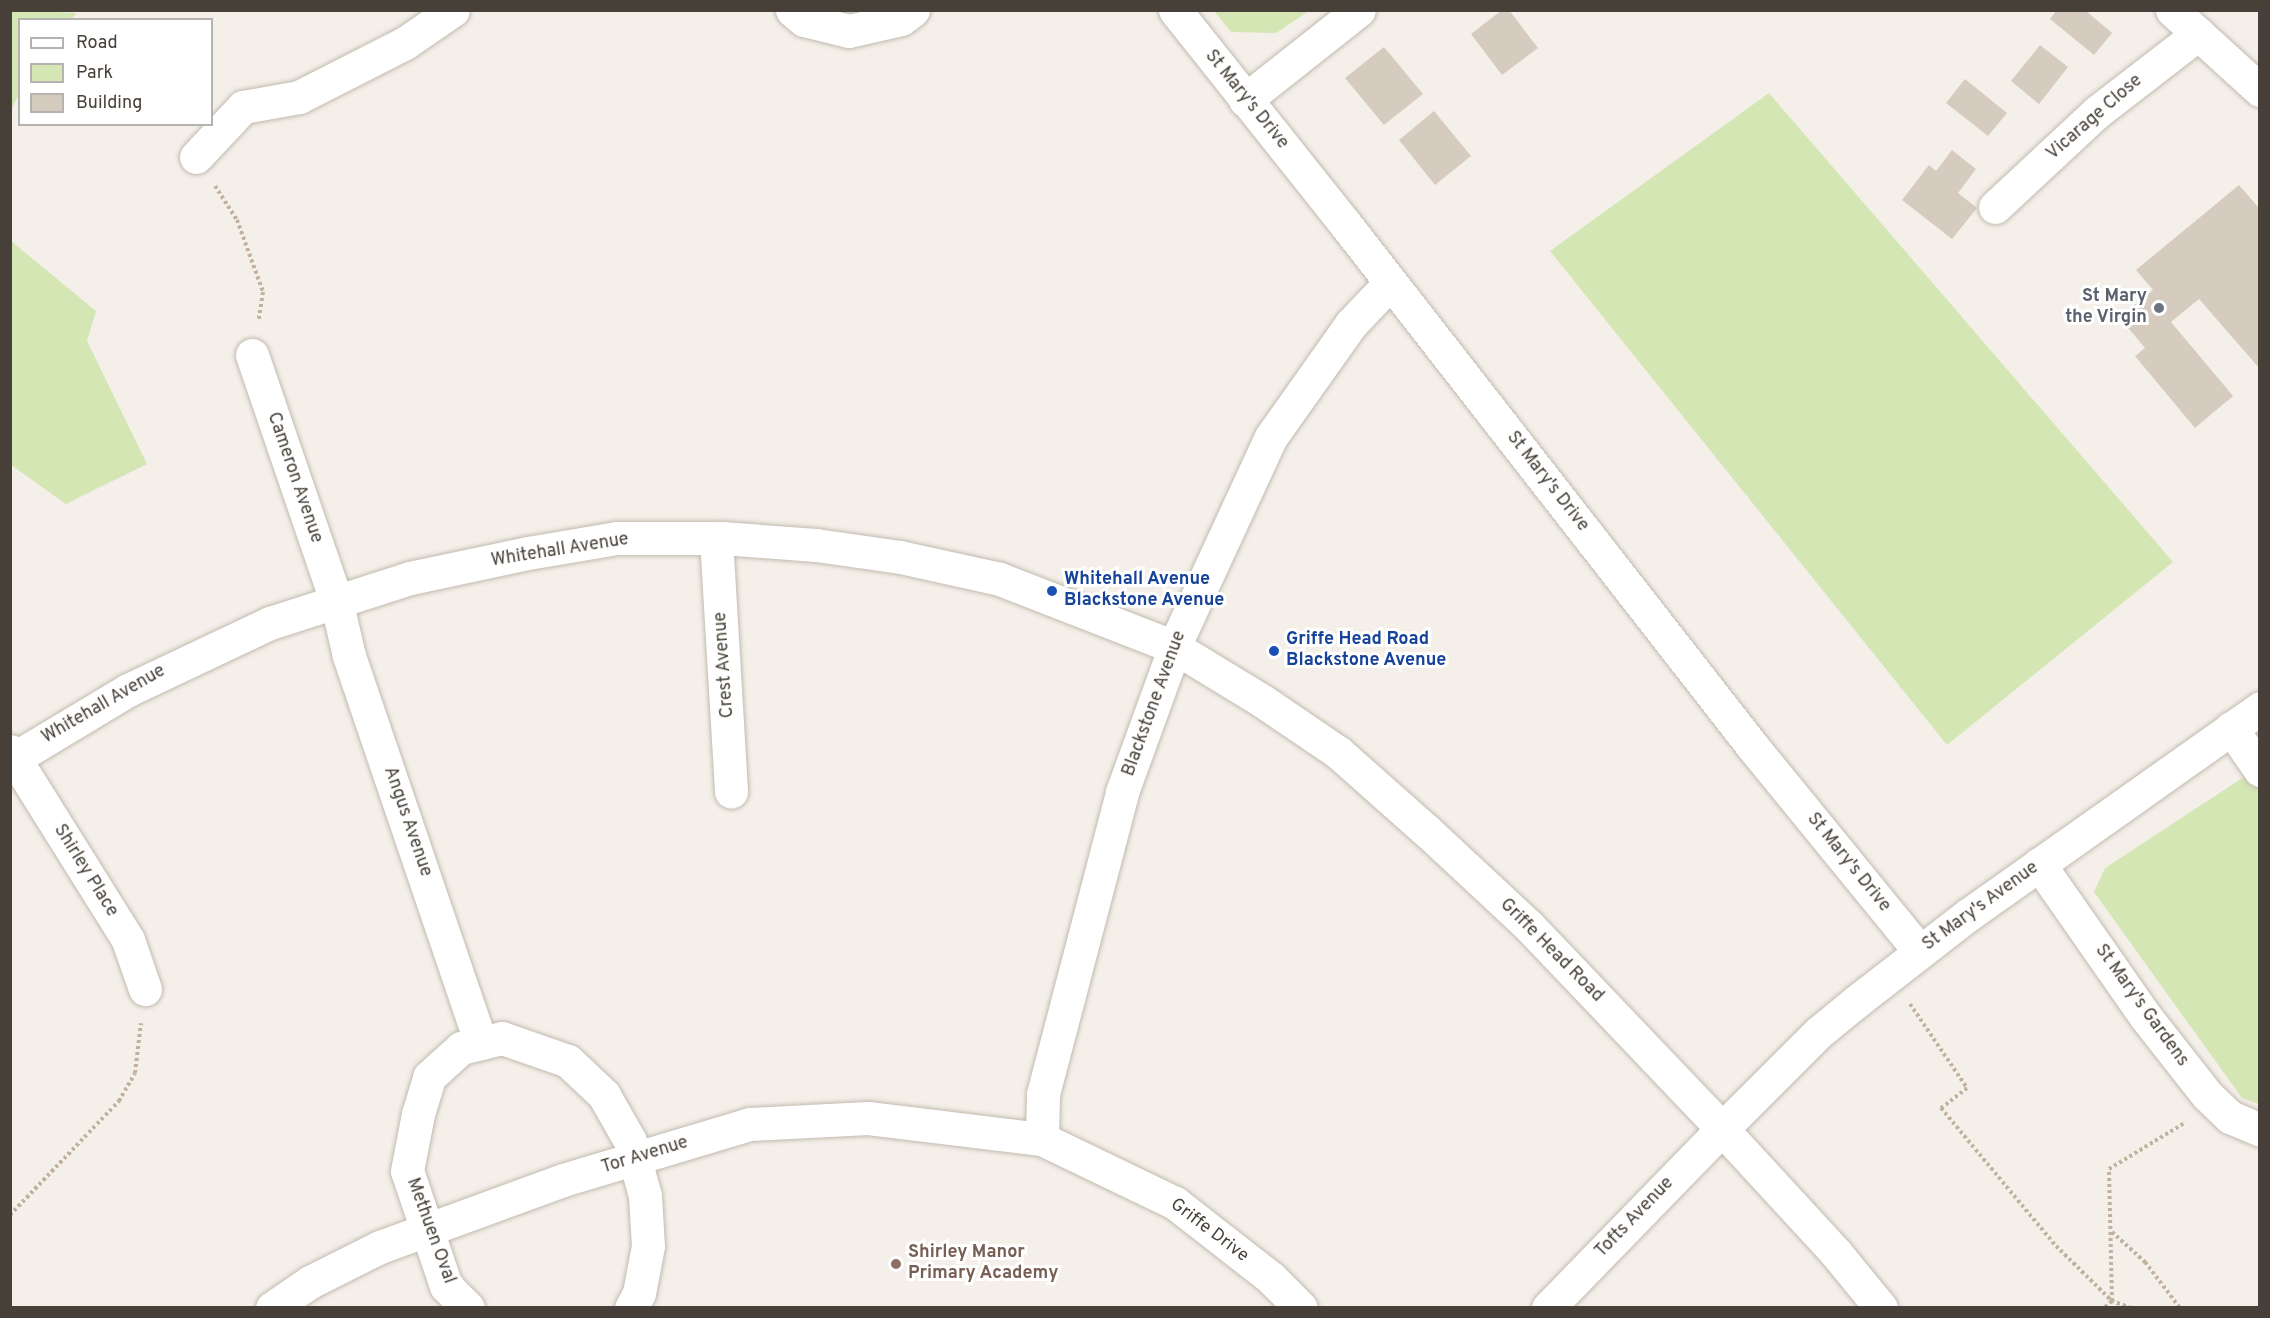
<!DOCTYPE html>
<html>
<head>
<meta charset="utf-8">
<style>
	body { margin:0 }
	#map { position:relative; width:2270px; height:1318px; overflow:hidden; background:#f4f0e9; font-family:Overpass,sans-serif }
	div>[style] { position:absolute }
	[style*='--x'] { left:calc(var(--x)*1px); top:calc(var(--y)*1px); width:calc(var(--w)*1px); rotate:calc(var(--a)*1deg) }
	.green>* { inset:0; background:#d3e6b4 }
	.building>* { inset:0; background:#d5cbbf }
	.path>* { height:4px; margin-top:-2px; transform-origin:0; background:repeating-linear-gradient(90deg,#c0b29e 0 3px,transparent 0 6px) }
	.roads { filter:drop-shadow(0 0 2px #c2baaf) drop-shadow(0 0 2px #c2baaf) }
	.minor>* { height:33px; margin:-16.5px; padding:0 16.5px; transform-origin:16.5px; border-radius:16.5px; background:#fff }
	.dots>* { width:16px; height:16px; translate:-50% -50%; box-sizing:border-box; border:3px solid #fff; border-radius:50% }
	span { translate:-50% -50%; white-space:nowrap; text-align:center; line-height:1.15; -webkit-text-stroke:6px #fff; paint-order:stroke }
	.street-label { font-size:18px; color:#474038 }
	.worship-label { font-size:18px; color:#5b616d; font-weight:700 }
	.right { translate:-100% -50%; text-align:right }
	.transit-label { font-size:18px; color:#164399; font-weight:700 }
	.left { translate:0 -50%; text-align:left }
	.education-label { font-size:18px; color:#785e54; font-weight:700 }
	.frame { position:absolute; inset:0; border:12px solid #474038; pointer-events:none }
	.legend { position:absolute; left:18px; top:18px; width:195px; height:108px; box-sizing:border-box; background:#fff; border:2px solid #b5b3af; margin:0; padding:8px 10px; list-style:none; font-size:18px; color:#474038 }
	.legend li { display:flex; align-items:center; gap:12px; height:30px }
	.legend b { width:30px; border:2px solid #b5b3af }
</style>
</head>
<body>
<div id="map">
	<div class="green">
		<i style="clip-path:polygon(11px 10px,77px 13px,71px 19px,20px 20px,19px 94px,11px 110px)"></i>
		<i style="clip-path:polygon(1214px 11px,1309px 11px,1276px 33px,1231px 32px)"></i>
		<i style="clip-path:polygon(1769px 93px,2173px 562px,1947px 745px,1550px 251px)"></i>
		<i style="clip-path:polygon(11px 241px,96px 311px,87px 341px,147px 464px,66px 504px,11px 465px)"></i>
		<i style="clip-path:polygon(2247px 775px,2260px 792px,2259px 1104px,2242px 1098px,2094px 892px,2105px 868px)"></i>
	</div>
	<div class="building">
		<i style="clip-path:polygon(1502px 10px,1509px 10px,1538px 48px,1502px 75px,1471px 34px)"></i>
		<i style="clip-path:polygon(2057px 10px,2085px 10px,2112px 33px,2094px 55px,2050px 19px)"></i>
		<i style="clip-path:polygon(2040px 45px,2068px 67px,2039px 104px,2011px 81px)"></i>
		<i style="clip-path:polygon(1384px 47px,1423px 94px,1384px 125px,1345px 78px)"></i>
		<i style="clip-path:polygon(1965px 79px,2007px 113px,1988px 136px,1946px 103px)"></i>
		<i style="clip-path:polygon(1434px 111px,1471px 156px,1435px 185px,1399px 140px)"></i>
		<i style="clip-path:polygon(1952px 150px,1976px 169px,1958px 193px,1977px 208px,1952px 239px,1902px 200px,1929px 165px,1936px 171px)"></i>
		<i style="clip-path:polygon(2239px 185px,2260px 209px,2260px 369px,2199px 299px,2171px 322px,2233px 396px,2195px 428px,2135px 356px,2145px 348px,2119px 317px,2153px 290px,2136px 270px)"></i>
	</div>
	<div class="path">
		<i style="--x:215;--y:186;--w:40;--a:57.1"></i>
		<i style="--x:237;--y:220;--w:77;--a:70.1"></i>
		<i style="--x:263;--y:292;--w:30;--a:99"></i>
		<i style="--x:1910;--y:1004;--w:102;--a:55.8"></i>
		<i style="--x:1967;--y:1088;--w:33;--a:142"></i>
		<i style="--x:1941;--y:1108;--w:180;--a:50.2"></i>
		<i style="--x:2056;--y:1246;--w:78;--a:44.5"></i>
		<i style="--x:2112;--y:1301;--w:11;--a:139"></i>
		<i style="--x:10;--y:1215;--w:158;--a:-46.3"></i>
		<i style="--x:119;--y:1101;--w:32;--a:-60"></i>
		<i style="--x:135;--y:1073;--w:50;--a:-83.2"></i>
		<i style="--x:2112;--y:1232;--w:45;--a:42.3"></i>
		<i style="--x:2145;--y:1262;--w:58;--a:52.7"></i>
		<i style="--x:2131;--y:1308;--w:20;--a:-160"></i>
		<i style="--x:2112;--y:1301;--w:132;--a:-91.3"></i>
		<i style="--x:2109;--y:1169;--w:90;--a:-31.4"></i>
	</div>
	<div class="roads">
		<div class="minor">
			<i style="--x:792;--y:10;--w:16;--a:40"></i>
			<i style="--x:804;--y:20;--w:46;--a:13.7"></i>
			<i style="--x:849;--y:31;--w:53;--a:-13"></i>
			<i style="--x:901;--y:19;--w:15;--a:-37"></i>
			<i style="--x:1175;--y:10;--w:275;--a:51.5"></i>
			<i style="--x:1346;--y:225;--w:662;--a:52.06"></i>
			<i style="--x:1753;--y:747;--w:264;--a:50.8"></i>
			<i style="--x:2172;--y:10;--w:119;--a:42.3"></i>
			<i style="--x:1245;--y:100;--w:145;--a:-38.3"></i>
			<i style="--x:196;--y:157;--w:69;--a:-46.8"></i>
			<i style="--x:243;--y:107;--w:57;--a:-10.1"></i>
			<i style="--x:299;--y:97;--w:119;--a:-27"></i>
			<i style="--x:405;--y:43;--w:58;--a:-34.5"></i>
			<i style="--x:1995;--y:207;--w:139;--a:-43"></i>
			<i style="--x:2097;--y:112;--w:128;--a:-37.7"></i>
			<i style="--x:252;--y:355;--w:259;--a:71.1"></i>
			<i style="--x:336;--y:600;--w:57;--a:76.9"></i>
			<i style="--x:349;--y:656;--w:409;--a:71.2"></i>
			<i style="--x:716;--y:538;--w:254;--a:86.6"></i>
			<i style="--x:2231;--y:728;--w:51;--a:55.4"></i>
			<i style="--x:10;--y:751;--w:223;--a:58"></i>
			<i style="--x:128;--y:940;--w:52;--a:70.9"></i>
			<i style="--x:10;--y:761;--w:138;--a:-31"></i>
			<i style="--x:128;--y:690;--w:157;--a:-25.3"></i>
			<i style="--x:270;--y:623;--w:147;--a:-17.8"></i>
			<i style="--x:410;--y:578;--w:121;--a:-12"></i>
			<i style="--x:528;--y:553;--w:90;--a:-9.6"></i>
			<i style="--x:617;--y:538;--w:105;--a:0"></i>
			<i style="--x:722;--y:538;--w:94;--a:4.3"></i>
			<i style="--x:816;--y:545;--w:85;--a:8.1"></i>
			<i style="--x:900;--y:557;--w:102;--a:12.4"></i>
			<i style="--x:1000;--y:579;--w:187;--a:21.3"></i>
			<i style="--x:1174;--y:647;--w:105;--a:31.4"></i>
			<i style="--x:1264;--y:702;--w:91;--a:34.2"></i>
			<i style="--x:1339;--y:753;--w:118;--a:41.6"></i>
			<i style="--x:1427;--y:831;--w:139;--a:43"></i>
			<i style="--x:1529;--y:926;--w:280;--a:46.4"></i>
			<i style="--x:1722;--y:1129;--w:168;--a:47.4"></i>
			<i style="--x:1836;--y:1253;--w:71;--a:50.7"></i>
			<i style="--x:2039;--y:864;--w:185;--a:55.1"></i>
			<i style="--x:2145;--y:1016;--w:100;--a:51.9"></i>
			<i style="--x:2207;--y:1095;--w:32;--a:44"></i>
			<i style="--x:2230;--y:1117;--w:33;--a:23"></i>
			<i style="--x:1042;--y:1139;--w:45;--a:-88.7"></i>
			<i style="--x:1043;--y:1094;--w:312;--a:-75.3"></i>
			<i style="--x:1122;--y:792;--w:164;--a:-70"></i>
			<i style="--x:1178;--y:638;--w:221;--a:-65.2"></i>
			<i style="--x:1271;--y:437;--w:138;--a:-54.7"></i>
			<i style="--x:1351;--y:324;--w:57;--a:-46.4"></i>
			<i style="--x:272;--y:1308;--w:46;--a:-34.4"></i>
			<i style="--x:310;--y:1282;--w:78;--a:-26.6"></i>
			<i style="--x:380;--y:1247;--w:195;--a:-20.1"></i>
			<i style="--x:563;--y:1180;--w:195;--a:-16.7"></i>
			<i style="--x:750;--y:1124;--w:118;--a:-2.9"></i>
			<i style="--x:868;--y:1118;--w:175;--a:6.9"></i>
			<i style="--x:1042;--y:1139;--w:148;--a:25.7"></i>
			<i style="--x:1175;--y:1203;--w:122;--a:38"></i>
			<i style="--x:1271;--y:1278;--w:42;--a:45"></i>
			<i style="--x:468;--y:1308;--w:31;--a:-135"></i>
			<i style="--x:446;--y:1286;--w:121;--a:-108.7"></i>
			<i style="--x:407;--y:1171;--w:58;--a:-79.1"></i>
			<i style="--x:418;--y:1114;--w:39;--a:-73"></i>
			<i style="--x:429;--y:1077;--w:43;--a:-42.2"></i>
			<i style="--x:461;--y:1048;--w:42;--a:-13.7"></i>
			<i style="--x:502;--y:1038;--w:70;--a:19.2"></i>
			<i style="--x:568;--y:1061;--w:50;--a:43.4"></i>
			<i style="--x:604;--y:1095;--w:53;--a:60.5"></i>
			<i style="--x:630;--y:1141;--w:57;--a:74.7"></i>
			<i style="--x:645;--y:1196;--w:50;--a:86.6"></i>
			<i style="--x:648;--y:1246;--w:48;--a:100.8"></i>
			<i style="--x:639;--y:1293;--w:17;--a:118"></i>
			<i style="--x:1548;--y:1308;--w:250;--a:-45.8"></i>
			<i style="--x:1722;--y:1129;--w:136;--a:-45"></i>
			<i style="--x:1818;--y:1033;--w:50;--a:-39.4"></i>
			<i style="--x:1857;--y:1001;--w:140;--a:-37.8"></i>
			<i style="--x:1968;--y:915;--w:358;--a:-35.3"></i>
		</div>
	</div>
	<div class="dots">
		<i style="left:2159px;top:308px;background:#6b7280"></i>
		<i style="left:1052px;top:591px;background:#1a4fb4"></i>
		<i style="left:1274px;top:651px;background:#1a4fb4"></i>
		<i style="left:896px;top:1264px;background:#8d6e63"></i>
	</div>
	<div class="street-label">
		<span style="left:1246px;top:100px;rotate:51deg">St Mary's Drive</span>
		<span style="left:2095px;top:118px;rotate:-41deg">Vicarage Close</span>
		<span style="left:294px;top:478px;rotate:71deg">Cameron Avenue</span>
		<span style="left:1547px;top:482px;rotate:52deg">St Mary's Drive</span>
		<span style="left:560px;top:551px;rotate:-9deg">Whitehall Avenue</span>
		<span style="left:725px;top:665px;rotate:-94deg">Crest Avenue</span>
		<span style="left:1155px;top:704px;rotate:-70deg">Blackstone Avenue</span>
		<span style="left:104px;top:705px;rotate:-30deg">Whitehall Avenue</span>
		<span style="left:407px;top:822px;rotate:71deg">Angus Avenue</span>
		<span style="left:1848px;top:863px;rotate:51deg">St Mary's Drive</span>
		<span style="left:85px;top:871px;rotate:58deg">Shirley Place</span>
		<span style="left:1981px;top:907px;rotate:-36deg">St Mary's Avenue</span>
		<span style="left:1551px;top:951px;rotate:45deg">Griffe Head Road</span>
		<span style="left:2141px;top:1006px;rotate:54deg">St Mary's Gardens</span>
		<span style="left:645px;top:1156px;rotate:-17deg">Tor Avenue</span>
		<span style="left:1635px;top:1218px;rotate:-46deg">Tofts Avenue</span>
		<span style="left:430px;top:1231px;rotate:70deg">Methuen Oval</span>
		<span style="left:1209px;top:1231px;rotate:37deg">Griffe Drive</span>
	</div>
	<div class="worship-label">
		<span class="right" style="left:2147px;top:308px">St Mary<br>the Virgin</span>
	</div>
	<div class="transit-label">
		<span class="left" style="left:1064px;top:591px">Whitehall Avenue<br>Blackstone Avenue</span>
		<span class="left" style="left:1286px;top:651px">Griffe Head Road<br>Blackstone Avenue</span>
	</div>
	<div class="education-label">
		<span class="left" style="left:908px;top:1264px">Shirley Manor<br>Primary Academy</span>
	</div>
	<div class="frame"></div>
	<ul class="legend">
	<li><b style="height:8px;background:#fff"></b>Road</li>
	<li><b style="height:16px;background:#d3e6b4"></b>Park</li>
	<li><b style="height:16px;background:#d5cbbf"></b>Building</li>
	</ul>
</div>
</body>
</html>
